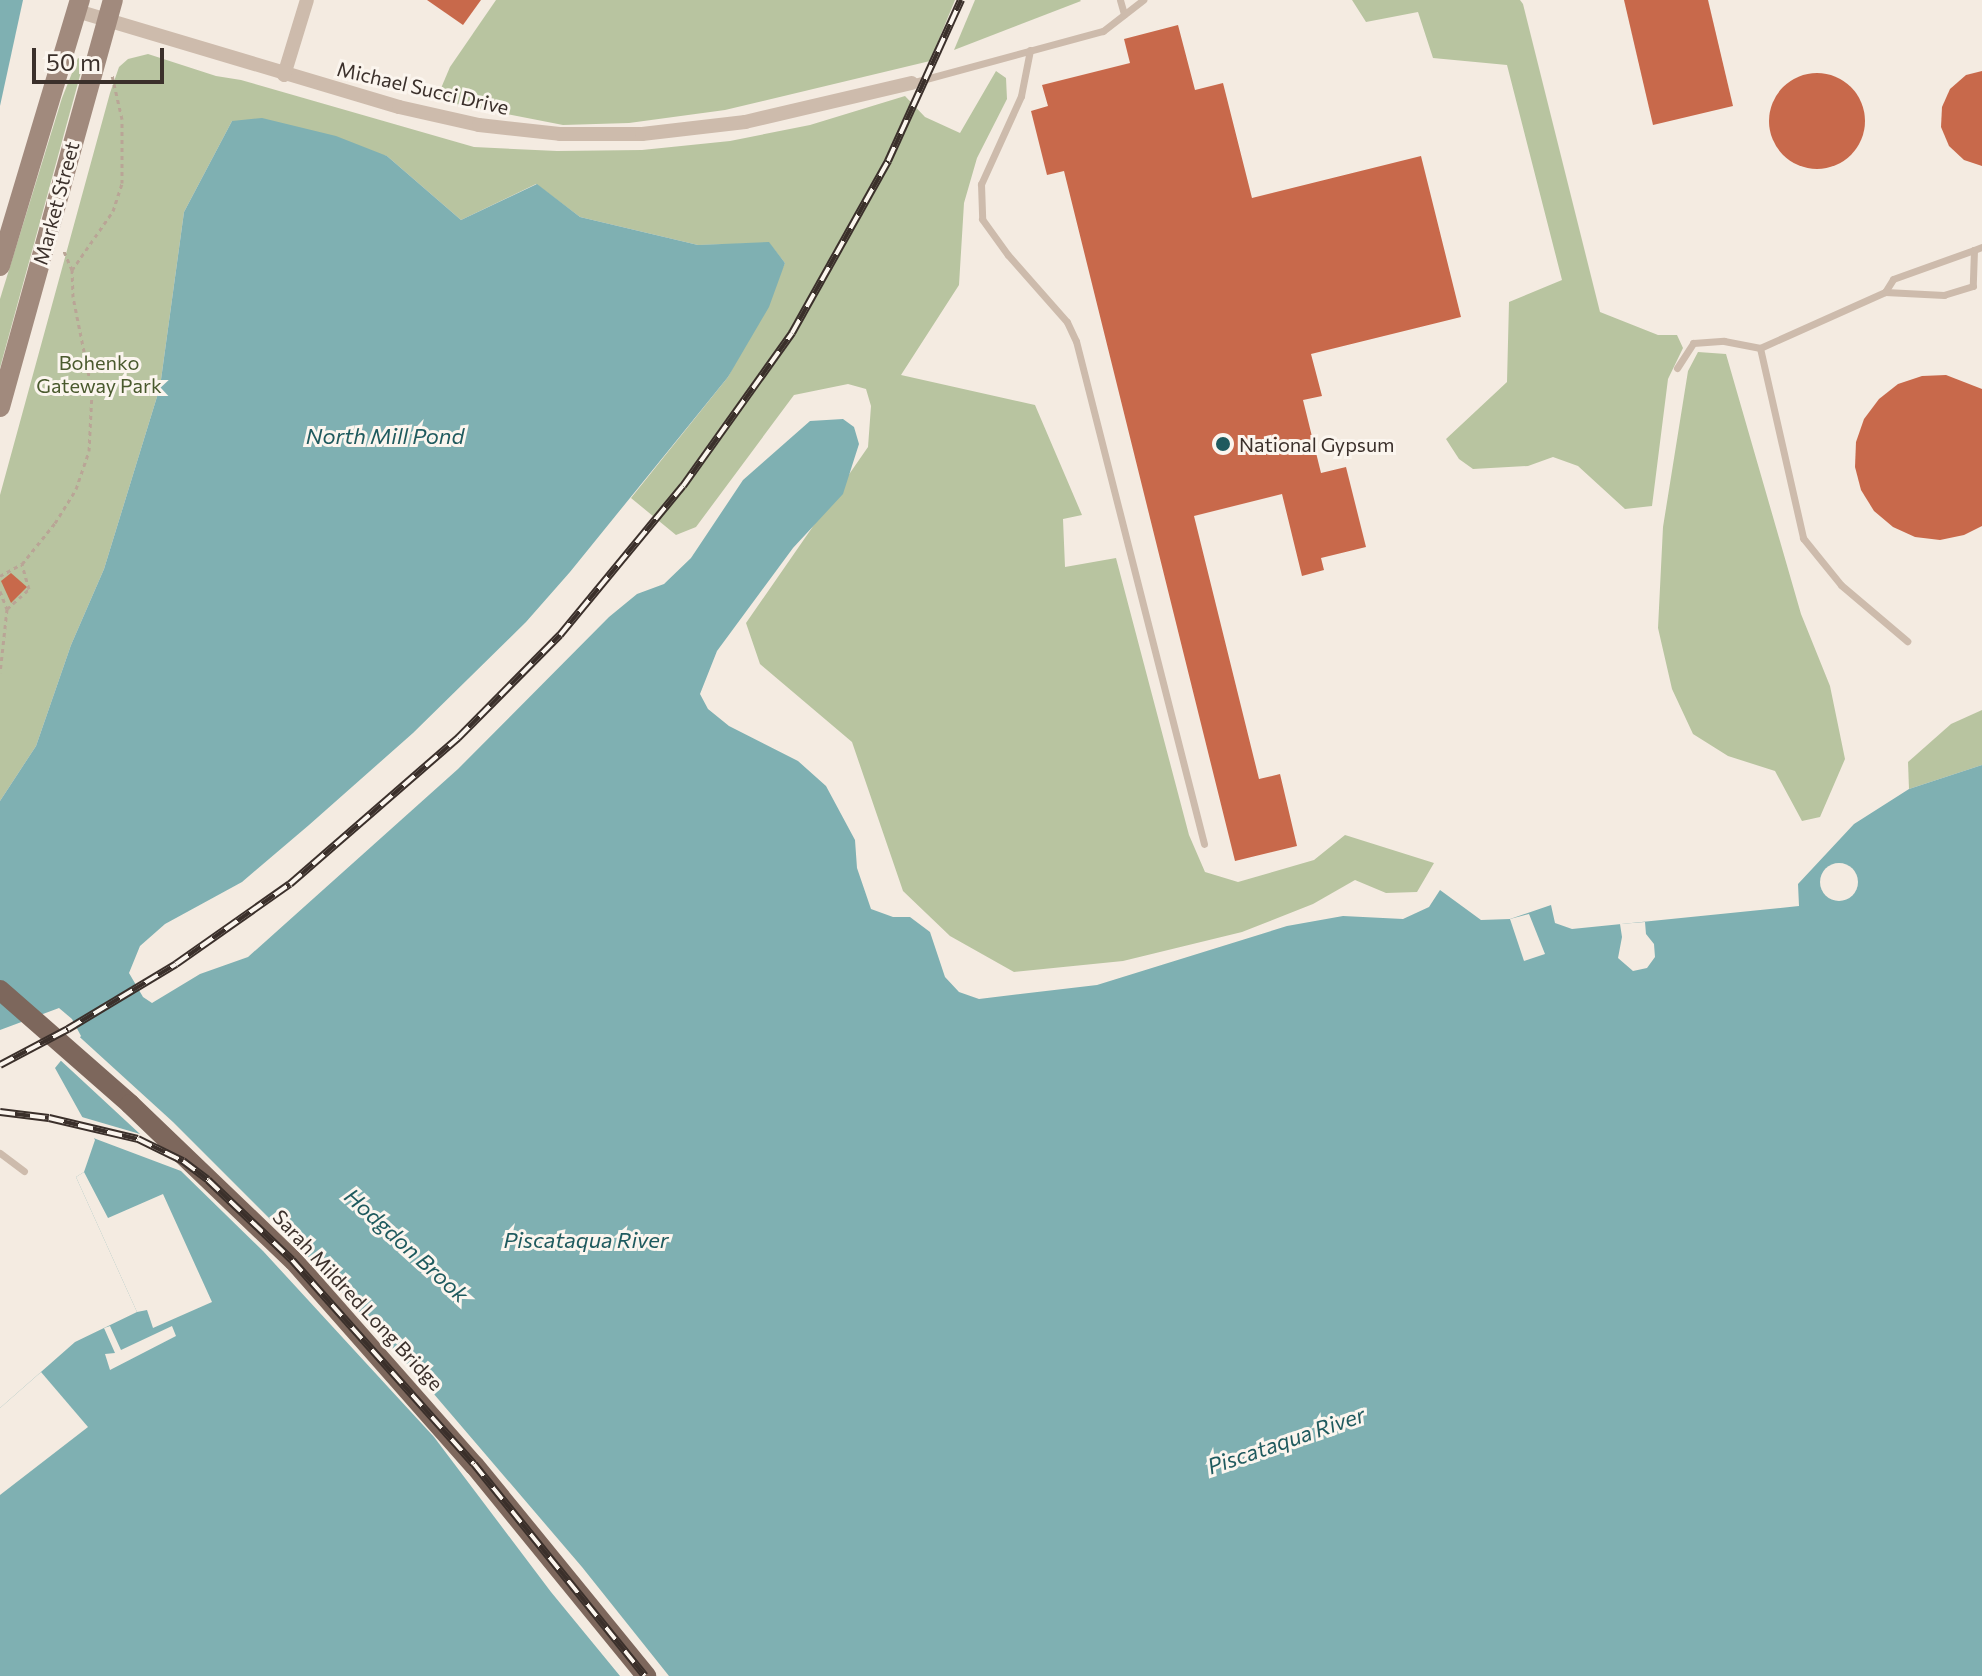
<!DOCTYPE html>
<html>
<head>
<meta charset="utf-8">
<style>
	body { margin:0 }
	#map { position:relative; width:1982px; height:1676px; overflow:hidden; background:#f4ebe1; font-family:Commissioner,sans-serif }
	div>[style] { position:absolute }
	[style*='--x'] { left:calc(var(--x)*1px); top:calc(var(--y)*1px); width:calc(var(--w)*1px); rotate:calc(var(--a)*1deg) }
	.green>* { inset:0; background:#b8c4a0 }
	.water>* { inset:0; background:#7fb0b2 }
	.pier>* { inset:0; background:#f4ebe1 }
	.round { border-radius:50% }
	.building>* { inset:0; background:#c8694b }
	.path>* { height:3px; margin-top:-1.5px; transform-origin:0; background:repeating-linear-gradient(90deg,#b9a596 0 4px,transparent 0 8px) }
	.service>* { height:7px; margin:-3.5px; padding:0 3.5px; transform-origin:3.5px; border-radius:3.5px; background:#cdbbac }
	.minor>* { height:14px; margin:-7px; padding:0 7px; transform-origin:7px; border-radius:7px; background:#cdbbac }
	.secondary>* { height:20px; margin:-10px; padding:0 10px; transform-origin:10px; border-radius:10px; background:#a18a7d }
	.primary>* { height:20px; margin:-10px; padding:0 10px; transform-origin:10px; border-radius:10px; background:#7d675c }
	.rail>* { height:8px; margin-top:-4px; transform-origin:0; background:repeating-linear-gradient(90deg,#fbf5ee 0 15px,#3b302b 0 30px); box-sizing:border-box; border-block:2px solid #3b302b }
	.dots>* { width:22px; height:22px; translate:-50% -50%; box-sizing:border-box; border:4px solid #fbf5ee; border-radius:50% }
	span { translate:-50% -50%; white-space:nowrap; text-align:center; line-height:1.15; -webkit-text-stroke:6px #fbf5ee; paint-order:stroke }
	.street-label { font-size:20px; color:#3b302b }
	.park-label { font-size:20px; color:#4a5a2e }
	.poi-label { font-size:20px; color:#3b302b }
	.left { translate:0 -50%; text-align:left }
	.water-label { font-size:22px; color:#1f5a5e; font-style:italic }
	.scale { position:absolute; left:32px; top:48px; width:132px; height:36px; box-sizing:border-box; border:4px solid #3b302b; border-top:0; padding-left:10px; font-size:24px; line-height:28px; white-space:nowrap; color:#3b302b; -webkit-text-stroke:6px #fbf5ee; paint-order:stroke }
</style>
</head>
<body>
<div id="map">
	<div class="green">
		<i style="clip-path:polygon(496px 0,955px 0,930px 61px,725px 110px,629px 123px,563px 125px,436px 100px,450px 67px)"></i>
		<i style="clip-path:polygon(975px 0,1080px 0,1081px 1px,954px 50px)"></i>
		<i style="clip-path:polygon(1352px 0,1520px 0,1523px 4px,1600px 312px,1658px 335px,1677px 335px,1683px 348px,1668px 379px,1652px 506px,1625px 509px,1578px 466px,1553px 457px,1528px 466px,1473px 469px,1459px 459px,1446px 439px,1507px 382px,1509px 302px,1562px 280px,1507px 65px,1433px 58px,1418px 12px,1366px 22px)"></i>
		<i style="clip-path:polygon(148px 54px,216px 76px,241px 80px,474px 147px,557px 151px,642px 150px,730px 141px,810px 125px,905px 96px,925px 117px,960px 133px,996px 71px,1006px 78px,1007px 99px,977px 158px,964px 203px,959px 285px,901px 375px,1035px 405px,1082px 515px,1063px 519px,1065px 567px,1116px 558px,1189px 835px,1205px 872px,1238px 882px,1314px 860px,1345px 835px,1434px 863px,1417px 892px,1386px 893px,1355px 880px,1313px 904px,1242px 932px,1123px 961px,1014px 972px,950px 936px,903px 891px,852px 742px,760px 664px,746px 623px,868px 447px,871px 406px,866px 389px,848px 384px,794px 395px,696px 527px,676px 535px,631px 498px,728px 377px,785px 263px,769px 243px,698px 245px,580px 217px,536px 184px,461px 220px,387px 156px,232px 121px,184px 212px,160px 387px,104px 569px,71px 645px,36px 746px,0 801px,0 495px,110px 93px,119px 67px,128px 59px)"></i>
		<i style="clip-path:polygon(78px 58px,84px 61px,0 368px,0 299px,62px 98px)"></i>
		<i style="clip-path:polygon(1698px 352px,1726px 354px,1801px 614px,1830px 686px,1845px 759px,1820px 817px,1802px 821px,1775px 771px,1728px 756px,1693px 734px,1672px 689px,1658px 628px,1663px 527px,1688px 371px)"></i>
		<i style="clip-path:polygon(1982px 710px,1982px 765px,1909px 789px,1908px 762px,1951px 724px)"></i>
	</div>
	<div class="water">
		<i style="clip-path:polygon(0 0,23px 0,0 106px)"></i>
		<i style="clip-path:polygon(262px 118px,336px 136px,387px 156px,461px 220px,537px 184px,580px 217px,698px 245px,769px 242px,785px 263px,769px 307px,728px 377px,570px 572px,526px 622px,413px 733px,309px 825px,242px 882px,165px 924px,140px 946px,129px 973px,143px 997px,152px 1003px,200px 974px,248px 957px,458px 769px,609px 617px,637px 594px,664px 584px,691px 558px,743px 480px,810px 421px,843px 419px,854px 427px,859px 444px,843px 494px,793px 548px,717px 651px,700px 694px,708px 709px,729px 726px,798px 761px,826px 786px,855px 840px,857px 868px,871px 909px,893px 917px,910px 917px,930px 932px,945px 977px,959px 992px,979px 999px,1097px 985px,1287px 926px,1343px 916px,1403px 919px,1429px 907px,1440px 890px,1481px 920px,1510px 919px,1551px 905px,1555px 923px,1572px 929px,1799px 906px,1798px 884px,1854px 824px,1909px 789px,1982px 765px,1982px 1676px,0 1676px,0 1408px,75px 1342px,137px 1312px,76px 1177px,84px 1172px,95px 1140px,55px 1068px,81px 1036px,72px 1019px,59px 1008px,0 1030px,0 801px,36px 746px,71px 645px,104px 569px,160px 387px,184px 212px,232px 121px)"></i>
	</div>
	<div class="pier">
		<i class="round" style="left:1820px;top:863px;width:38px;height:38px"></i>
		<i style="clip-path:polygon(1529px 914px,1545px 954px,1524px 961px,1510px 919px)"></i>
		<i style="clip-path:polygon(1645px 922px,1646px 934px,1654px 944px,1655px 957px,1647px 968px,1633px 971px,1618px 958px,1622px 937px,1620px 924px)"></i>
		<i style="clip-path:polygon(72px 1030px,173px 1122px,326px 1275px,433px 1393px,582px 1567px,669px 1676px,620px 1676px,551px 1592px,434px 1437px,263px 1251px,181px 1171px,88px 1136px,75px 1115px,140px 1134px,58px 1058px,76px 1036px)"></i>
		<i style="clip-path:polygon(84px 1172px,108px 1218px,163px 1194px,212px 1302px,153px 1328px,147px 1310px,137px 1312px,76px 1177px)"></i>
		<i style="clip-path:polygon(110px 1326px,121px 1350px,172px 1326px,176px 1336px,110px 1370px,105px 1354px,115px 1353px,104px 1328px)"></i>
		<i style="clip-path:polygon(41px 1372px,88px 1427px,0 1495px,0 1408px)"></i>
	</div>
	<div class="building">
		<i style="clip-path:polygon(427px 0,481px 0,463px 25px)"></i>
		<i style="clip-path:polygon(1624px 0,1708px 0,1733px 106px,1653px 125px)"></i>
		<i style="clip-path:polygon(1178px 25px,1195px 90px,1223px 83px,1252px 198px,1421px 156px,1461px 317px,1311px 354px,1322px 396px,1303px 400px,1321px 473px,1346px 467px,1366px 547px,1321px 558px,1324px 570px,1302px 576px,1282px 494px,1194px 516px,1259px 779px,1280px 774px,1297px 846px,1235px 861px,1064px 171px,1047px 175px,1031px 111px,1048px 106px,1042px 85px,1130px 63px,1124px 39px)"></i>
		<i style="clip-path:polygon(1982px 71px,1982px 166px,1964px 160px,1949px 146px,1941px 127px,1942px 107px,1950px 89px,1966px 75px)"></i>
		<i class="round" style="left:1769px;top:73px;width:96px;height:96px"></i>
		<i style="clip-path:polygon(1946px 375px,1982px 389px,1982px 526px,1964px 535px,1940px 540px,1915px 537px,1893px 527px,1874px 511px,1861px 490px,1855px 467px,1856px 442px,1864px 419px,1879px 399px,1898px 384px,1922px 376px)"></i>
		<i style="clip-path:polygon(11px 573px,27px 587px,11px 603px,1px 581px)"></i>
	</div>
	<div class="path">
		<i style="--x:72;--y:270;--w:72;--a:-55.2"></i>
		<i style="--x:113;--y:211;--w:29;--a:-72"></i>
		<i style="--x:122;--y:183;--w:64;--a:-90"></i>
		<i style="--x:122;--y:119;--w:45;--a:-102.8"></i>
		<i style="--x:0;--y:576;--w:25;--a:-29"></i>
		<i style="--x:22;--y:564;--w:53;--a:-51.2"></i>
		<i style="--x:55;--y:523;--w:40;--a:-58"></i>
		<i style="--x:76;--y:489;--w:40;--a:-71.1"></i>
		<i style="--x:89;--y:451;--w:60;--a:-87.1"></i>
		<i style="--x:92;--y:391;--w:96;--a:-101.4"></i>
		<i style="--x:73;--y:297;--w:27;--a:-92"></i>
		<i style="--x:72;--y:270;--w:23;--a:-113"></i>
		<i style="--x:0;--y:591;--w:19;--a:69"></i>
		<i style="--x:7;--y:609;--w:64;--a:96.2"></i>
		<i style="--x:7;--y:609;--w:30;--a:-42"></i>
		<i style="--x:29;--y:589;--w:26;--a:-106"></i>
	</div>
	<div class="service">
		<i style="--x:1120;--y:0;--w:15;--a:74"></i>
		<i style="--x:1030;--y:50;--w:47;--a:101.1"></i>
		<i style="--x:1021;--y:96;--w:97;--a:114.4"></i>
		<i style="--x:981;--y:184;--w:35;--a:88"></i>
		<i style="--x:982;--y:219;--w:44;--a:54.2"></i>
		<i style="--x:1008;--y:255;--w:89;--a:48.6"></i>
		<i style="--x:1067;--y:322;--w:21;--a:65"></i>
		<i style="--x:1076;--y:341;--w:519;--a:75.72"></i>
		<i style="--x:911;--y:83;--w:199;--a:-15.2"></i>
		<i style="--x:1103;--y:31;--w:51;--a:-37.8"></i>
		<i style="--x:1974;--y:250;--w:36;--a:92"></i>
		<i style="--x:1973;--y:286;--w:30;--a:163"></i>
		<i style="--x:1944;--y:295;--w:59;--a:-177.1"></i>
		<i style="--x:1885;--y:292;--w:15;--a:-58"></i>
		<i style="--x:1893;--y:279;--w:86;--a:-19.7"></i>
		<i style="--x:1974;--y:250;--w:9;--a:-21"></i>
		<i style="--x:1760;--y:348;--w:195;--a:77.2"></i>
		<i style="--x:1803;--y:538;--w:60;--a:51"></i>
		<i style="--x:1841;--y:585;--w:87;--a:40.3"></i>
		<i style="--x:1677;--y:368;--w:30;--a:-57"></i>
		<i style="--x:1693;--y:343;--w:31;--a:-4"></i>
		<i style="--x:1724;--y:341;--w:37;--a:11"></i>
		<i style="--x:1760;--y:348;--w:137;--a:-24.1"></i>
		<i style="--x:0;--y:1153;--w:30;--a:37"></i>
	</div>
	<div class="minor">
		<i style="--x:77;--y:11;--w:336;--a:16.6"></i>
		<i style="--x:399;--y:107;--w:82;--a:12.7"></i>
		<i style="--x:479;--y:125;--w:81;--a:6.3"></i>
		<i style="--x:560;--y:134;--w:82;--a:0"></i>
		<i style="--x:642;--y:134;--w:104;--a:-6.6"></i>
		<i style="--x:745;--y:122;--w:171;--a:-13.2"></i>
		<i style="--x:284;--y:75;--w:78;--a:-73"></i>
	</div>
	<div class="secondary">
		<i style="--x:0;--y:266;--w:278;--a:-73.3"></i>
		<i style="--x:0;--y:407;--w:422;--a:-74.5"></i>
	</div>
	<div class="primary">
		<i style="--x:0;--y:990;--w:173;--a:41.2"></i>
		<i style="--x:130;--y:1104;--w:227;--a:43.8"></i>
		<i style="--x:294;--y:1261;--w:273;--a:48.6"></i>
		<i style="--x:475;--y:1466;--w:271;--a:50.8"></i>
	</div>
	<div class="rail">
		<i style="--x:0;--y:1065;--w:77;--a:-27.9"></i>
		<i style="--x:68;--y:1029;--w:126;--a:-31"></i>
		<i style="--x:176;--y:964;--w:139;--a:-35.1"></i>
		<i style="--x:290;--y:884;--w:223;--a:-41"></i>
		<i style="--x:458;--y:738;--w:145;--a:-45.3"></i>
		<i style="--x:560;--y:635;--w:193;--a:-50.5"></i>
		<i style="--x:683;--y:486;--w:188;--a:-54.5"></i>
		<i style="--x:792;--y:333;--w:197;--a:-60.8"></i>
		<i style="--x:888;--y:161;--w:177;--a:-65.6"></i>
		<i style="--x:0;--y:1112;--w:49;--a:7"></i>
		<i style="--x:49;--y:1118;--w:91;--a:13.3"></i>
		<i style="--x:138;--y:1139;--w:50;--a:26.1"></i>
		<i style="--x:183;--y:1161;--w:31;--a:37"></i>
		<i style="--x:208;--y:1180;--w:116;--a:43.6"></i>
		<i style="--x:292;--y:1260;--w:273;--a:48.3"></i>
		<i style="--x:474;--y:1464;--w:272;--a:51.1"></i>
	</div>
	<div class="dots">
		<i style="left:1223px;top:444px;background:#1f5a5e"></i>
	</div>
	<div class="street-label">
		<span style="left:423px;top:88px;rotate:13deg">Michael Succi Drive</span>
		<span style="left:56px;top:203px;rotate:-75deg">Market Street</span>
		<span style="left:358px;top:1300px;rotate:47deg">Sarah Mildred Long Bridge</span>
	</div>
	<div class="park-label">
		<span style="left:99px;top:374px">Bohenko<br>Gateway Park</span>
	</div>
	<div class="poi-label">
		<span class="left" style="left:1239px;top:444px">National Gypsum</span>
	</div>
	<div class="water-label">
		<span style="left:385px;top:436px">North Mill Pond</span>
		<span style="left:586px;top:1240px">Piscataqua River</span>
		<span style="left:407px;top:1245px;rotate:42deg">Hodgdon Brook</span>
		<span style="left:1286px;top:1440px;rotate:-19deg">Piscataqua River</span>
	</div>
	<div class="scale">50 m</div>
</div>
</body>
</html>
